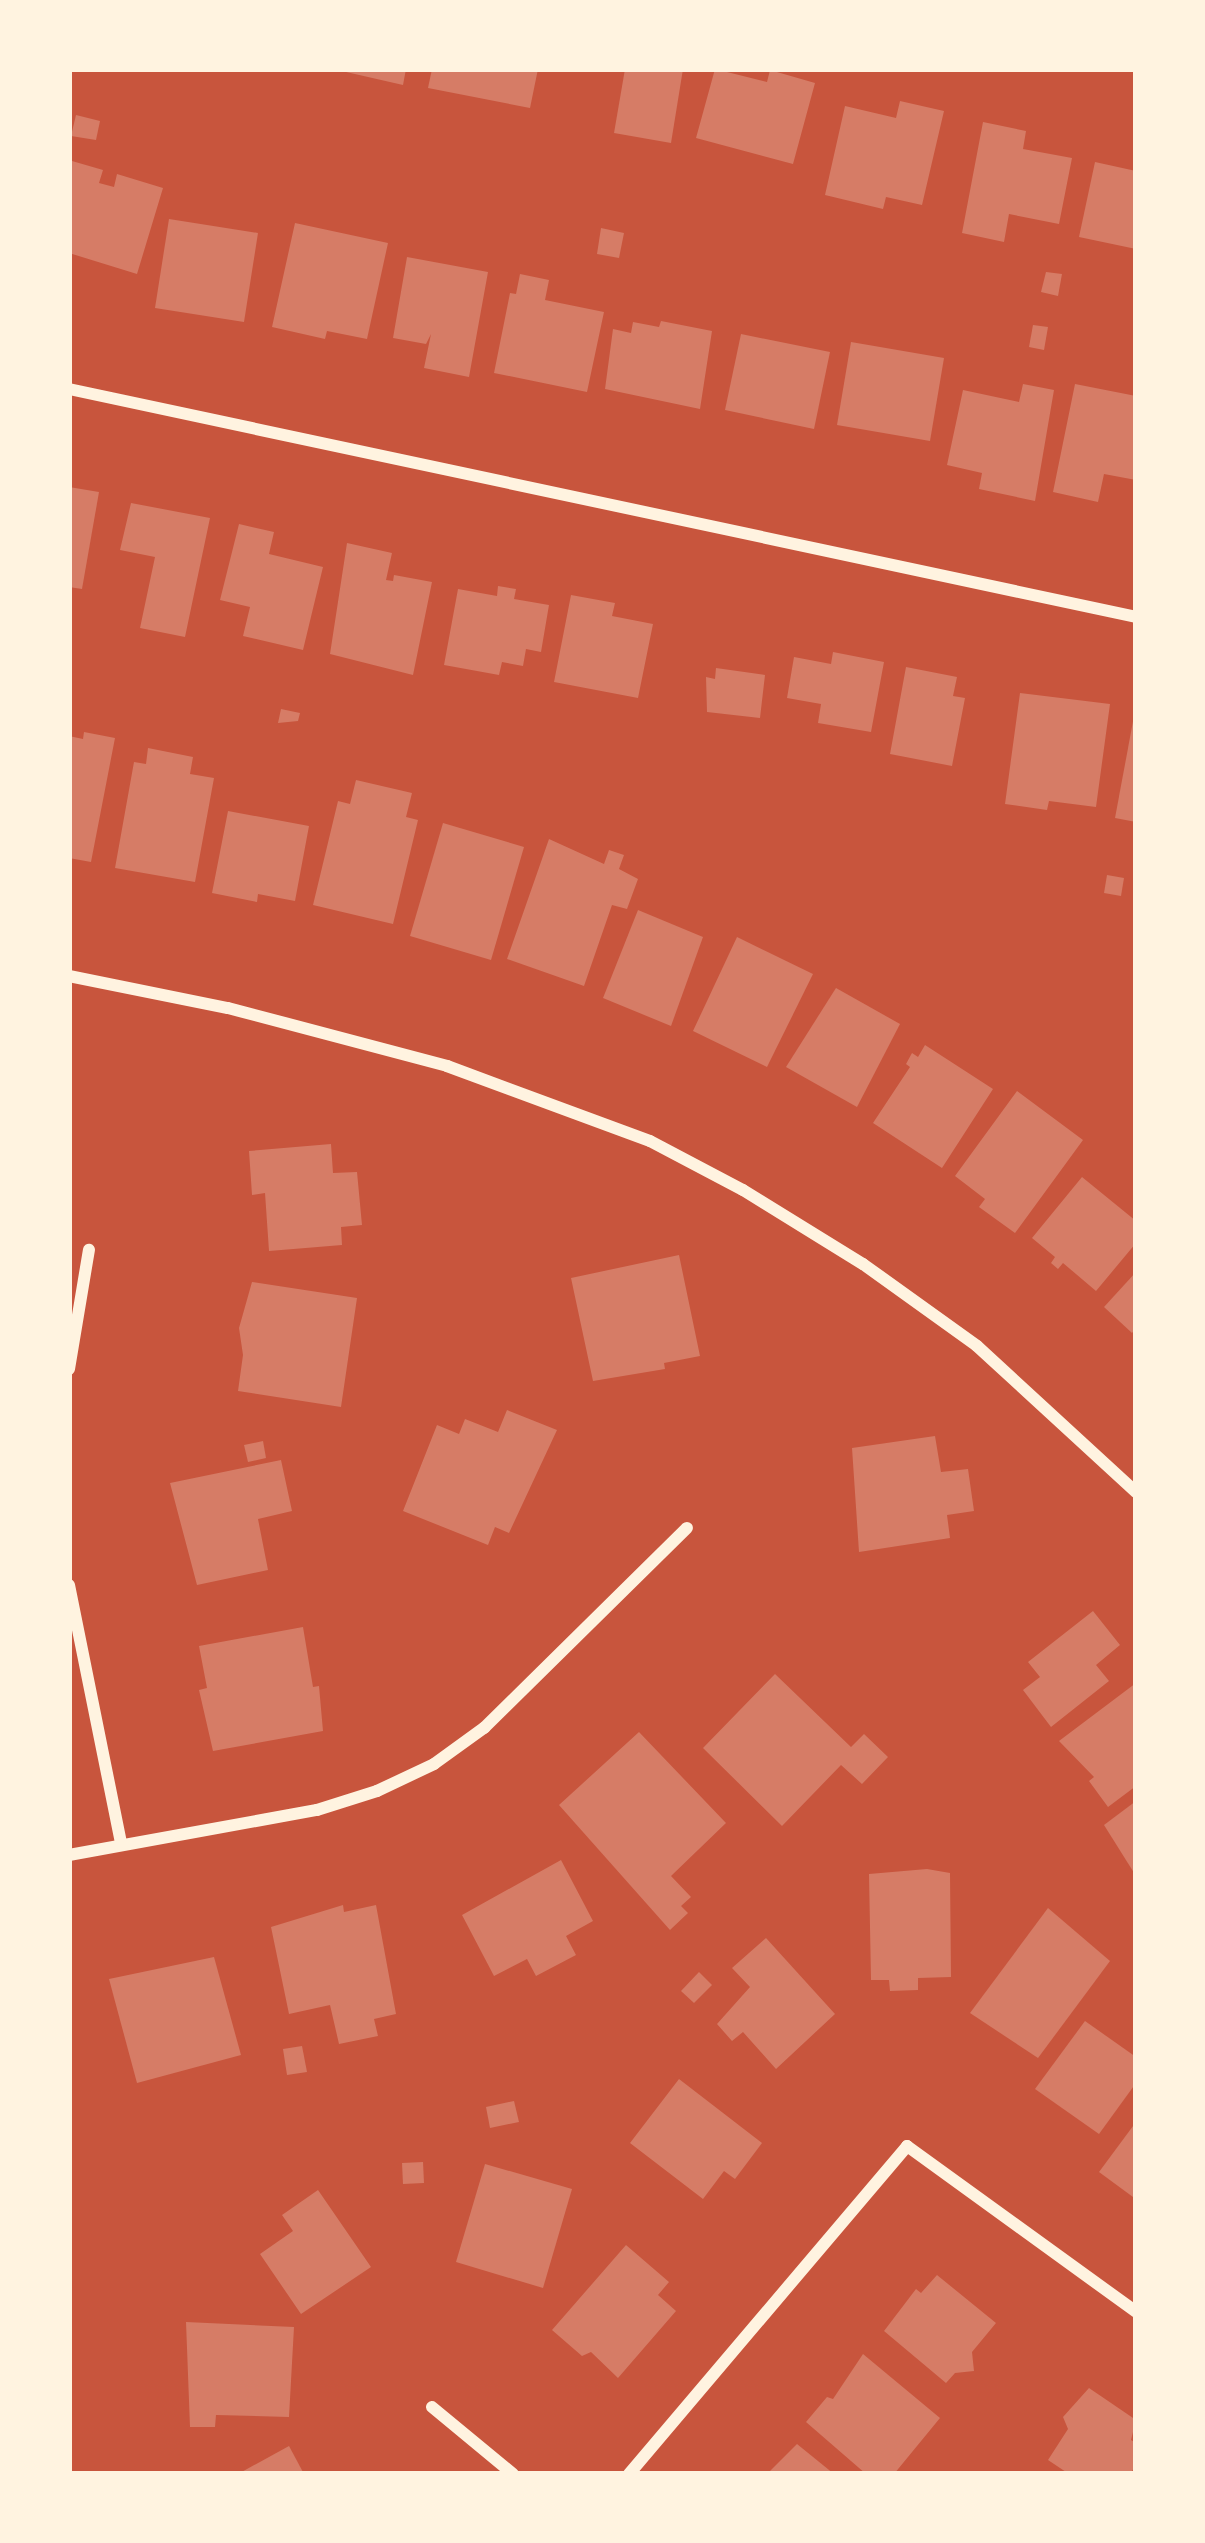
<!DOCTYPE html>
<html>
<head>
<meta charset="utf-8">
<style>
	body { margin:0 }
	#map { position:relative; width:1205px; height:2543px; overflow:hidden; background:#c8553d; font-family:Literata,serif }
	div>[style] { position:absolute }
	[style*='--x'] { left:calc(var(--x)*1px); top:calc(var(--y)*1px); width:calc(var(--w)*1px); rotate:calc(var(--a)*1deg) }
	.building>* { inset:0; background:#d67c66 }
	.minor>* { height:12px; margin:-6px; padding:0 6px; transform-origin:6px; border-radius:6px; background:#fff3e0 }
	span { translate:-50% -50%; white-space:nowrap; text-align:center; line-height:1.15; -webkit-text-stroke:12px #fff3e0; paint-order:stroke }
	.frame { position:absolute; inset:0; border:72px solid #fff3e0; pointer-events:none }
</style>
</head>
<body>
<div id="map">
	<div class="building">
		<i style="clip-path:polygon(333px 69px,406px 69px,403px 85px)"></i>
		<i style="clip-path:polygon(432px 69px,538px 69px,530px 108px,428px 88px)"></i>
		<i style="clip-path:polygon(625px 69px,683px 69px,671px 143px,614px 133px)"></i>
		<i style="clip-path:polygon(715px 69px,767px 82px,770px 70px,815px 83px,793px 164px,696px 138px)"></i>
		<i style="clip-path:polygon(900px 101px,944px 111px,922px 205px,886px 197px,883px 209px,825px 195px,845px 106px,896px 118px)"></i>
		<i style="clip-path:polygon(76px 115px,100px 121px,96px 140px,71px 136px)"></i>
		<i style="clip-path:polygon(983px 122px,1026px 131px,1023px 149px,1072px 158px,1059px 224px,1009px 214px,1004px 242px,962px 233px)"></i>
		<i style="clip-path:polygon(72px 161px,103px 170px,99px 183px,114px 187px,117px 174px,163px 188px,137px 274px,69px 253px)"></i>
		<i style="clip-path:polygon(1095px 162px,1136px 171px,1136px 249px,1079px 237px)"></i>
		<i style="clip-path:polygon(169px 219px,258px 233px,244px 322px,155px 308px)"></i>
		<i style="clip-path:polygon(295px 223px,388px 243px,367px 339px,327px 331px,325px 339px,272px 327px)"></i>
		<i style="clip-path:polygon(601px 228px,624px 233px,619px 258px,597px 254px)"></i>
		<i style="clip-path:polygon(407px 257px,488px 272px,469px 377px,424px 368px,431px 334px,426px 344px,393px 338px)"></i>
		<i style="clip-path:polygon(1046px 272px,1062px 274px,1058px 296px,1041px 292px)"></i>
		<i style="clip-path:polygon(520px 274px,549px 280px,545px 300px,604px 312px,587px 392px,494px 373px,510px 293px,516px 294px)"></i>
		<i style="clip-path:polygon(661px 321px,712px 331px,700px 409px,605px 389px,613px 329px,631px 333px,633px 322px,659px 327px)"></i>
		<i style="clip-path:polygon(1033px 325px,1048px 327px,1044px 350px,1029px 347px)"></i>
		<i style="clip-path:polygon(741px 334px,830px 352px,814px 429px,725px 410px)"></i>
		<i style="clip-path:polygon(851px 342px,944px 358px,930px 441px,837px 425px)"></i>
		<i style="clip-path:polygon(1023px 384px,1054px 390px,1035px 501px,979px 489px,982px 473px,947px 465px,963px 390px,1019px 402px)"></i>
		<i style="clip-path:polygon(1075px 384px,1136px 396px,1136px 480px,1104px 474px,1098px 502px,1053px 492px)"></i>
		<i style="clip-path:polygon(69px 487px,99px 492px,82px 589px,69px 587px)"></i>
		<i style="clip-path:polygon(131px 503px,210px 518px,185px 637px,140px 628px,155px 557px,120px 550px)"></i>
		<i style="clip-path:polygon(239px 524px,274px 532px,269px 554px,323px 567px,303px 650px,243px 636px,250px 607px,220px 600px)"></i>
		<i style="clip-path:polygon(347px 543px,392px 553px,386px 580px,393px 581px,394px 575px,432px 582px,413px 675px,330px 654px)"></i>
		<i style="clip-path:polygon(498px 586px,516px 589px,514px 599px,549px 605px,541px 652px,526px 649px,523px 666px,502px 662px,499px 675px,444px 665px,458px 589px,497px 596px)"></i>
		<i style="clip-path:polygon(571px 595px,615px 603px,612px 616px,653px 624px,638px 698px,554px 682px)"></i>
		<i style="clip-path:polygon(833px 652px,884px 662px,871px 732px,818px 723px,821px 704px,787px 698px,794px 657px,831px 664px)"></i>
		<i style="clip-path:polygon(906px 667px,957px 677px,953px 696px,965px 698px,952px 766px,890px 754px)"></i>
		<i style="clip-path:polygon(716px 668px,765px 675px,760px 718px,707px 712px,706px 677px,715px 679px)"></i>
		<i style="clip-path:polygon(1020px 693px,1110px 704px,1096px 807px,1049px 801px,1047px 810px,1005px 804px)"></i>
		<i style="clip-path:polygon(281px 709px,300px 713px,298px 721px,278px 723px)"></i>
		<i style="clip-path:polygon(1134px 716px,1136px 716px,1136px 822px,1115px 818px)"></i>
		<i style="clip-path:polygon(84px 732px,115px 738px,91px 862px,69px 858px,69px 736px,83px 739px)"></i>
		<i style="clip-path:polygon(148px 748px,193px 757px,190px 774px,214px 778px,195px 882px,115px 868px,134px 762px,146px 764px)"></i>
		<i style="clip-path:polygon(356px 780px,412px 793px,406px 817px,418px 820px,393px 924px,313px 905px,338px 801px,350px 804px)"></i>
		<i style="clip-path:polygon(228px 811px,309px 826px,295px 901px,258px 894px,257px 902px,212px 893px)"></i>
		<i style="clip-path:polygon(443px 823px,524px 847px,491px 960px,410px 936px)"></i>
		<i style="clip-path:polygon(549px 839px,604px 864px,609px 850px,624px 855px,619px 869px,638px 879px,627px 909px,612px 905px,584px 986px,507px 959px)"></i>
		<i style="clip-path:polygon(1107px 875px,1124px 878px,1121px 896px,1104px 893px)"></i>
		<i style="clip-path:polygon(638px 910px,703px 937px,671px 1026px,603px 998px)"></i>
		<i style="clip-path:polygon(737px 937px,813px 974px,767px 1067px,693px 1031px)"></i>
		<i style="clip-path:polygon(836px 988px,900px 1024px,857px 1107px,786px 1067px)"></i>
		<i style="clip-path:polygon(925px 1045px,993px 1089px,942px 1168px,873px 1123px,910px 1067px,906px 1064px,912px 1053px,918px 1057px)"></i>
		<i style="clip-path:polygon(1017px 1091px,1083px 1140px,1015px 1233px,979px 1207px,985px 1199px,955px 1176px)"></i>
		<i style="clip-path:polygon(331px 1144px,333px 1173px,357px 1172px,362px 1225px,341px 1227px,342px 1245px,269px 1251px,265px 1193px,252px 1195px,249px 1151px)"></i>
		<i style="clip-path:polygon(1082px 1177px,1136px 1221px,1136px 1243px,1096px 1291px,1063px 1263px,1058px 1269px,1051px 1263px,1055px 1257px,1032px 1238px)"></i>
		<i style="clip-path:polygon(679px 1255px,700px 1356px,664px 1363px,665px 1369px,593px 1381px,571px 1278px)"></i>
		<i style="clip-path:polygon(1136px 1272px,1136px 1328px,1132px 1333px,1104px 1307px)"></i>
		<i style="clip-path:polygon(252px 1282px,357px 1298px,341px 1407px,238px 1391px,243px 1355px,239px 1328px)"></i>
		<i style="clip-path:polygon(507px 1410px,557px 1430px,509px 1533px,495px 1527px,488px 1545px,403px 1511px,437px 1425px,459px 1434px,465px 1419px,498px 1432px)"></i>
		<i style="clip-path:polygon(935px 1436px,941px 1472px,968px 1469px,974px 1511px,947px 1515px,950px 1538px,859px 1552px,852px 1448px)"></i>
		<i style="clip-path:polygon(263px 1441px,266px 1458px,248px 1462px,244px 1445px)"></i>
		<i style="clip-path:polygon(281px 1460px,292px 1511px,258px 1519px,268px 1570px,197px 1585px,170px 1483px)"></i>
		<i style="clip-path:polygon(1093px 1611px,1120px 1645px,1096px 1665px,1109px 1681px,1051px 1727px,1023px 1690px,1040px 1677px,1028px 1662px)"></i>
		<i style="clip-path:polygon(303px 1627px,313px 1687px,319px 1686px,323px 1731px,213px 1751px,199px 1690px,207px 1688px,199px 1646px)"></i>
		<i style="clip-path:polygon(775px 1674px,851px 1747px,864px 1734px,888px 1757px,862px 1784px,841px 1765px,782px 1826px,703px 1748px)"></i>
		<i style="clip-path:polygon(1136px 1683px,1136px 1786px,1108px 1807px,1089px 1781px,1094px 1777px,1059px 1741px)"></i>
		<i style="clip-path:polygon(639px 1732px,726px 1823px,671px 1876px,691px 1897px,681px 1906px,688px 1913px,670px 1930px,559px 1805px)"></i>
		<i style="clip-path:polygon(1136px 1801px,1136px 1876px,1104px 1825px)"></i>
		<i style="clip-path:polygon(561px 1860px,593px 1921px,566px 1936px,576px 1955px,536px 1976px,527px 1959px,494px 1976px,462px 1915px)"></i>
		<i style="clip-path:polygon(927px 1869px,950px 1873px,951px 1977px,918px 1978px,918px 1990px,890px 1991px,889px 1980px,871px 1980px,869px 1874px)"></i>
		<i style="clip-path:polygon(343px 1905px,344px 1912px,376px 1905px,396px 2014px,374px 2019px,378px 2036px,339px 2044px,330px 2005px,289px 2014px,271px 1927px)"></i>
		<i style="clip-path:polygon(1048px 1908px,1110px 1961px,1038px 2058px,970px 2013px)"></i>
		<i style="clip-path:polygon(766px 1938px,835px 2014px,776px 2069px,743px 2032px,732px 2041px,717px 2024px,750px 1987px,732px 1968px)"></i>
		<i style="clip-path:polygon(214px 1957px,241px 2055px,137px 2083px,109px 1979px)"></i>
		<i style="clip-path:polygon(699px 1972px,712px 1985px,694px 2003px,681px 1991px)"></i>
		<i style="clip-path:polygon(1085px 2021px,1136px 2057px,1136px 2083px,1099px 2134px,1035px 2089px)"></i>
		<i style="clip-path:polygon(302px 2046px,307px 2072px,287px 2075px,283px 2049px)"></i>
		<i style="clip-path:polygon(679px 2079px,762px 2143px,735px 2179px,724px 2171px,703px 2199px,630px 2143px)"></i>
		<i style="clip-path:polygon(514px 2101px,519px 2122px,490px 2128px,486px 2107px)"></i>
		<i style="clip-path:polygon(1136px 2122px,1136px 2193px,1133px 2197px,1099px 2172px)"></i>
		<i style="clip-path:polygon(423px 2162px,424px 2183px,403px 2184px,402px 2163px)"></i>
		<i style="clip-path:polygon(485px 2164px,572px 2189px,543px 2288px,456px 2262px)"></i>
		<i style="clip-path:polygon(318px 2190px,371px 2267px,301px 2314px,260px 2254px,293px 2231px,282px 2215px)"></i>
		<i style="clip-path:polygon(626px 2245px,669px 2282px,658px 2295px,676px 2311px,618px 2378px,591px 2352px,582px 2356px,552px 2330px)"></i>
		<i style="clip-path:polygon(937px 2275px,996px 2323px,972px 2352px,974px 2371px,955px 2373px,946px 2383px,884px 2331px,916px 2289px,921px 2293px)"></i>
		<i style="clip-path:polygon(186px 2322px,294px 2327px,289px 2417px,216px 2415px,215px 2427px,190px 2427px)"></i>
		<i style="clip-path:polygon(863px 2354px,940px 2418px,894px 2474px,866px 2474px,806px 2422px,827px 2397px,833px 2399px)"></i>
		<i style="clip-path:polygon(1089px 2388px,1136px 2420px,1131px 2440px,1136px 2443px,1136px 2465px,1130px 2474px,1069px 2474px,1048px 2460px,1068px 2429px,1063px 2417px)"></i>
		<i style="clip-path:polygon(797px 2444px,834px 2474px,767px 2474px)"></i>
		<i style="clip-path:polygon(289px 2446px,304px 2474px,238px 2474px)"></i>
	</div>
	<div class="minor">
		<i style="--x:69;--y:389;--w:1091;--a:12.06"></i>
		<i style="--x:69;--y:976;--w:162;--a:11.4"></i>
		<i style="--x:228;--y:1008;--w:227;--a:14.8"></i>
		<i style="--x:447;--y:1066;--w:216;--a:20.3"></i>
		<i style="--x:650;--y:1141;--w:105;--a:27.8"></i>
		<i style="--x:743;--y:1190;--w:141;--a:31.7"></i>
		<i style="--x:863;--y:1264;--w:140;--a:35.7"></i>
		<i style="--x:977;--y:1346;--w:216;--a:42.6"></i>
		<i style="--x:69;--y:1369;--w:121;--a:-80.5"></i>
		<i style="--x:69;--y:1585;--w:264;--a:78.6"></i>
		<i style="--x:69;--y:1855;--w:252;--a:-10.3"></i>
		<i style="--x:317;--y:1810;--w:63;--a:-17.6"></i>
		<i style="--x:377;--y:1791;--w:63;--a:-25.3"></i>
		<i style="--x:434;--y:1764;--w:62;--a:-35.8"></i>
		<i style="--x:484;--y:1728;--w:285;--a:-44.6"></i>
		<i style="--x:432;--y:2407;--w:105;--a:39.6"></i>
		<i style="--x:629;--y:2474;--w:430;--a:-49.7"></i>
		<i style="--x:907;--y:2146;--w:283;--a:35.9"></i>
	</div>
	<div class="frame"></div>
</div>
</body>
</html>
